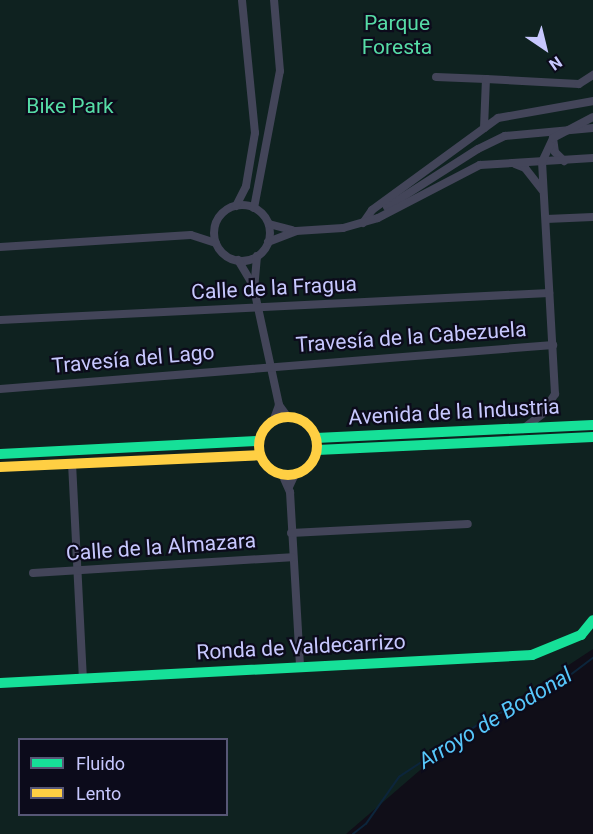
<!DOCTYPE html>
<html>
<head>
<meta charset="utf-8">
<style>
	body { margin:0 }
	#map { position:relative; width:593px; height:834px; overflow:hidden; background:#100e18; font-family:Roboto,sans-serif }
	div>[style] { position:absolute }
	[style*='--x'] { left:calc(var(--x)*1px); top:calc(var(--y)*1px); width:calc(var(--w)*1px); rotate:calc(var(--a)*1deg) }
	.green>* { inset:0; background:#0f2220 }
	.stream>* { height:1.5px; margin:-0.75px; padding:0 0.75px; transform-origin:0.75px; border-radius:0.75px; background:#0c253b }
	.street>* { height:8px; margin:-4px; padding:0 4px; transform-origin:4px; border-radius:4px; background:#434559 }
	.street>.ring { margin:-4px; padding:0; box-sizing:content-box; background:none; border:8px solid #434559; border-radius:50% }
	.fast>* { height:10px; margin:-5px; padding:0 5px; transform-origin:5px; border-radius:5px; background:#16e098 }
	.slow>* { height:10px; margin:-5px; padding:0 5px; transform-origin:5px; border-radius:5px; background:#ffcf43 }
	.slow>.ring { margin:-5px; padding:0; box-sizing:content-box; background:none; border:10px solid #ffcf43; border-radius:50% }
	span { translate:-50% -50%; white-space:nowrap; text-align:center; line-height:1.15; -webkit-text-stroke:4.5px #0c0b1b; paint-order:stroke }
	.park-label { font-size:21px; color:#56dba6 }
	.street-label { font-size:21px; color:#c7c8fe }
	.water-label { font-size:22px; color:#57c7fb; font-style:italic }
	.legend { position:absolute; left:18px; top:738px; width:210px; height:78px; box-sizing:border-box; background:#0c0b1b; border:2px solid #575776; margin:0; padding:8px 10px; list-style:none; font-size:18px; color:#c7c8fe }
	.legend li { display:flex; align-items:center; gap:12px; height:30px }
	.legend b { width:30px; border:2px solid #575776 }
	.north { position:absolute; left:515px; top:18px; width:60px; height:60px; -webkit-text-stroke:4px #0c0b1b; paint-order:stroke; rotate:145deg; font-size:16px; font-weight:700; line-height:24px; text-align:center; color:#c7c8fe }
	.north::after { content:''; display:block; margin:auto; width:21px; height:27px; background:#c7c8fe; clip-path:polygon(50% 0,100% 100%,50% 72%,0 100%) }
</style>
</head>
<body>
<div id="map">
	<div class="green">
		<i style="clip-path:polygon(evenodd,0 0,593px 0,593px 649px,455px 740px,346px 834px,0 834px,0 0,20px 740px,226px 740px,226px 814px,20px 814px,20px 740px)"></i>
	</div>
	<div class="stream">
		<i style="--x:353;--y:834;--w:16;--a:-38"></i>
		<i style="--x:366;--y:824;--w:57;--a:-54.9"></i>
		<i style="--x:399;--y:777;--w:107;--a:-33.5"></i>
		<i style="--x:488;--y:718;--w:61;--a:-22.3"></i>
		<i style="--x:544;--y:695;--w:61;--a:-37.1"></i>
	</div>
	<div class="street">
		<i style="--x:436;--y:77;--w:50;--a:2.3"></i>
		<i style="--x:484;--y:128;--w:49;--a:-87.7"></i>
		<i style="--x:486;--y:79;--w:93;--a:3.1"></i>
		<i style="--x:579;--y:84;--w:17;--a:-33"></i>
		<i style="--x:553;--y:138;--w:14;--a:82"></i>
		<i style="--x:555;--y:152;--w:13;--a:45"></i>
		<i style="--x:515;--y:164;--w:11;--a:22"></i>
		<i style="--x:525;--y:168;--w:28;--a:52"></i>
		<i class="ring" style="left:214px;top:205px;width:48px;height:48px"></i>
		<i style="--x:236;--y:206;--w:22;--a:-63"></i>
		<i style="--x:246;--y:186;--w:54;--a:-80.4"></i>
		<i style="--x:255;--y:133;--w:134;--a:-95.6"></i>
		<i style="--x:387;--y:207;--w:108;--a:-32.5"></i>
		<i style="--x:478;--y:149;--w:30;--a:-26"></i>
		<i style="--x:505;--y:136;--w:88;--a:-5.2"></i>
		<i style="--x:254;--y:208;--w:139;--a:-79.3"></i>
		<i style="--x:280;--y:71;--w:71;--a:-94.8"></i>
		<i style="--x:546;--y:219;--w:47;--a:-2.4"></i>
		<i style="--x:363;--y:223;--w:16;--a:-55"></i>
		<i style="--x:372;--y:210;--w:156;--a:-36.1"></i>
		<i style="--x:498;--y:118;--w:97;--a:-10.1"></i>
		<i style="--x:269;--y:224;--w:24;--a:15"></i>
		<i style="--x:268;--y:242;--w:30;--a:-21"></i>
		<i style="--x:296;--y:231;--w:47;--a:-3.7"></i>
		<i style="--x:343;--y:228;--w:36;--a:-16"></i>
		<i style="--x:378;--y:218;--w:115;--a:-27.5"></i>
		<i style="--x:480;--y:165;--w:113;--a:-3.5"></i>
		<i style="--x:0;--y:247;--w:191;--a:-3.6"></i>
		<i style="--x:191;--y:235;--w:26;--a:18"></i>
		<i style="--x:257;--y:256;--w:33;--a:95"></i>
		<i style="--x:254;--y:289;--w:119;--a:77.8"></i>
		<i style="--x:279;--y:405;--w:15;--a:110"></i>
		<i style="--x:238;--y:260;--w:29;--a:59"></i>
		<i style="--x:0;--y:320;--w:550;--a:-2.82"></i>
		<i style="--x:0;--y:389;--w:555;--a:-4.55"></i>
		<i style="--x:279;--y:405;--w:14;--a:54"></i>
		<i style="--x:523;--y:429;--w:24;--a:-38"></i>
		<i style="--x:542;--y:414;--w:24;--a:-57"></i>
		<i style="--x:555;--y:394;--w:232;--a:-93.2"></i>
		<i style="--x:542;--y:162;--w:26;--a:-65"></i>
		<i style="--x:553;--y:138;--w:45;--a:-27.7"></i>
		<i style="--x:72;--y:463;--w:216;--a:87.1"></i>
		<i style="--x:282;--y:474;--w:20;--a:66"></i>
		<i style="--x:290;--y:492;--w:173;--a:86.7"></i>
		<i style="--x:289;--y:487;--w:14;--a:-65"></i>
		<i style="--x:291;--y:533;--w:177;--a:-2.9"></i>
		<i style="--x:33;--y:573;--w:259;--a:-3.5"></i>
	</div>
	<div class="fast">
		<i style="--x:316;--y:438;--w:277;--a:-2.7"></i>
		<i style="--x:317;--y:450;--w:276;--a:-2.7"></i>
		<i style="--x:0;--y:454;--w:259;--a:-2.9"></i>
		<i style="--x:0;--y:683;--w:533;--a:-3.01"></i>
		<i style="--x:532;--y:655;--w:53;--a:-22.2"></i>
		<i style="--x:581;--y:635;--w:19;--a:-51"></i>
	</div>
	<div class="slow">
		<i class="ring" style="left:259px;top:417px;width:48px;height:48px"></i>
		<i style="--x:0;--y:467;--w:260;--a:-2.6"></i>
	</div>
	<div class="park-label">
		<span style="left:397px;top:35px">Parque<br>Foresta</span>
		<span style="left:70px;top:106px">Bike Park</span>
	</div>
	<div class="street-label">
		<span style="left:274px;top:288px;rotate:-3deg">Calle de la Fragua</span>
		<span style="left:411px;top:337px;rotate:-4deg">Travesía de la Cabezuela</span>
		<span style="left:133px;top:359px;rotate:-5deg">Travesía del Lago</span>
		<span style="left:454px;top:412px;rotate:-3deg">Avenida de la Industria</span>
		<span style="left:161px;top:547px;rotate:-4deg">Calle de la Almazara</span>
		<span style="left:301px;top:647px;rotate:-3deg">Ronda de Valdecarrizo</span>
	</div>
	<div class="water-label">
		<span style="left:495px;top:718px;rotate:-31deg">Arroyo de Bodonal</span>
	</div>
	<ul class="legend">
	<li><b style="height:8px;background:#16e098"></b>Fluido</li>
	<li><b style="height:8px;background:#ffcf43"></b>Lento</li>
	</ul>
	<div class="north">N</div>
</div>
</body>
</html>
